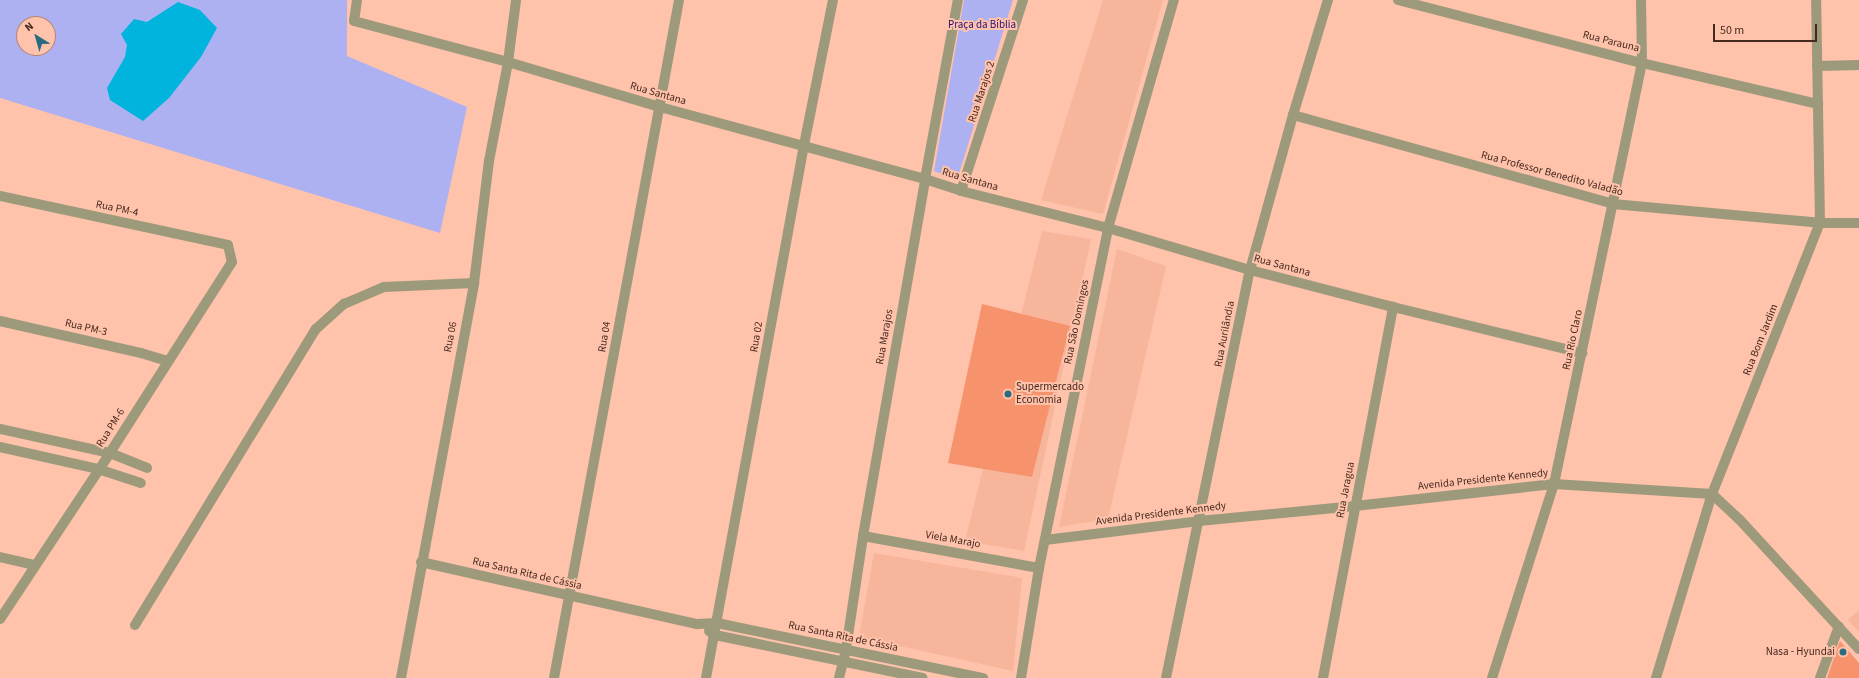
<!DOCTYPE html>
<html>
<head>
<meta charset="utf-8">
<style>
	body { margin:0 }
	#map { position:relative; width:1859px; height:678px; overflow:hidden; background:#ffc2ab; font-family:"Source Sans 3",sans-serif }
	div>[style] { position:absolute }
	[style*='--x'] { left:calc(var(--x)*1px); top:calc(var(--y)*1px); width:calc(var(--w)*1px); rotate:calc(var(--a)*1deg) }
	.built>* { inset:0; background:#f7b59c }
	.green>* { inset:0; background:#aeb1f1 }
	.water>* { inset:0; background:#00b4de }
	.building>* { inset:0; background:#f7936c }
	.minor>* { height:10px; margin:-5px; padding:0 5px; transform-origin:5px; border-radius:5px; background:#9d9a7b }
	.dots>* { width:11px; height:11px; translate:-50% -50%; box-sizing:border-box; border:2px solid #ffc2ab; border-radius:50% }
	span { translate:-50% -50%; white-space:nowrap; text-align:center; line-height:1.15; -webkit-text-stroke:4px #ffc2ab; paint-order:stroke }
	.park-label { font-size:11px; color:#281076 }
	.street-label { font-size:11px; color:#46291e }
	.poi-label { font-size:11px; color:#46291e }
	.left { translate:0 -50%; text-align:left }
	.right { translate:-100% -50%; text-align:right }
	.north { position:absolute; left:16px; top:16px; width:40px; height:40px; box-sizing:border-box; background:#ffc2ab; border:1px solid #b58573; border-radius:50%; rotate:323deg; font-size:11px; font-weight:700; line-height:16px; text-align:center; color:#46291e }
	.north::after { content:''; display:block; margin:auto; width:14px; height:18px; background:#2b6b7f; clip-path:polygon(50% 0,100% 100%,50% 72%,0 100%) }
	.scale { position:absolute; left:1713px; top:24px; width:104px; height:18px; box-sizing:border-box; border:2px solid #46291e; border-top:0; padding-left:5px; font-size:12px; line-height:14px; white-space:nowrap; color:#46291e; -webkit-text-stroke:3px #ffc2ab; paint-order:stroke }
</style>
</head>
<body>
<div id="map">
	<div class="built">
		<i style="clip-path:polygon(1103px 0,1163px 0,1103px 214px,1041px 200px)"></i>
		<i style="clip-path:polygon(1042px 231px,1091px 239px,1024px 551px,965px 541px)"></i>
		<i style="clip-path:polygon(1117px 249px,1166px 266px,1108px 519px,1059px 527px)"></i>
		<i style="clip-path:polygon(874px 553px,1022px 578px,1013px 671px,859px 637px)"></i>
		<i style="clip-path:polygon(1859px 610px,1859px 632px,1848px 620px)"></i>
	</div>
	<div class="green">
		<i style="clip-path:polygon(evenodd,0 0,347px 0,347px 56px,467px 107px,440px 233px,0 98px,0 0,24px 24px,48px 24px,48px 48px,24px 48px,24px 24px)"></i>
		<i style="clip-path:polygon(964px 0,1013px 0,957px 180px,934px 171px)"></i>
	</div>
	<div class="water">
		<i style="clip-path:polygon(178px 2px,200px 10px,217px 28px,201px 57px,169px 98px,143px 121px,110px 100px,107px 88px,125px 57px,127px 45px,121px 34px,134px 19px,147px 22px)"></i>
	</div>
	<div class="building">
		<i style="clip-path:polygon(982px 304px,1070px 326px,1032px 477px,948px 463px)"></i>
		<i style="clip-path:polygon(1840px 641px,1859px 663px,1859px 678px,1827px 678px)"></i>
	</div>
	<div class="minor">
		<i style="--x:357;--y:0;--w:21;--a:98"></i>
		<i style="--x:354;--y:21;--w:159;--a:14.9"></i>
		<i style="--x:508;--y:62;--w:159;--a:16.5"></i>
		<i style="--x:660;--y:107;--w:275;--a:15.2"></i>
		<i style="--x:925;--y:179;--w:38;--a:18"></i>
		<i style="--x:961;--y:191;--w:152;--a:14.1"></i>
		<i style="--x:1108;--y:228;--w:148;--a:16.5"></i>
		<i style="--x:1250;--y:270;--w:148;--a:14.5"></i>
		<i style="--x:1393;--y:307;--w:195;--a:13.7"></i>
		<i style="--x:1398;--y:0;--w:252;--a:14.5"></i>
		<i style="--x:1642;--y:63;--w:181;--a:13.1"></i>
		<i style="--x:1817;--y:66;--w:42;--a:-1.4"></i>
		<i style="--x:1293;--y:115;--w:332;--a:15.5"></i>
		<i style="--x:1613;--y:204;--w:208;--a:5.2"></i>
		<i style="--x:1820;--y:223;--w:39;--a:0"></i>
		<i style="--x:961;--y:191;--w:201;--a:-72"></i>
		<i style="--x:0;--y:196;--w:233;--a:12.1"></i>
		<i style="--x:228;--y:245;--w:17;--a:77"></i>
		<i style="--x:232;--y:262;--w:227;--a:122.6"></i>
		<i style="--x:110;--y:453;--w:199;--a:123.5"></i>
		<i style="--x:0;--y:321;--w:145;--a:12.8"></i>
		<i style="--x:141;--y:353;--w:27;--a:17"></i>
		<i style="--x:0;--y:429;--w:113;--a:12.3"></i>
		<i style="--x:110;--y:453;--w:40;--a:22"></i>
		<i style="--x:0;--y:447;--w:100;--a:12.7"></i>
		<i style="--x:98;--y:469;--w:45;--a:18"></i>
		<i style="--x:863;--y:536;--w:179;--a:10.3"></i>
		<i style="--x:1045;--y:540;--w:155;--a:-7"></i>
		<i style="--x:1199;--y:521;--w:157;--a:-5.5"></i>
		<i style="--x:1355;--y:506;--w:200;--a:-6.3"></i>
		<i style="--x:1554;--y:484;--w:158;--a:3.6"></i>
		<i style="--x:1712;--y:494;--w:37;--a:43"></i>
		<i style="--x:1739;--y:519;--w:177;--a:47.3"></i>
		<i style="--x:0;--y:557;--w:36;--a:13"></i>
		<i style="--x:421;--y:562;--w:283;--a:12.7"></i>
		<i style="--x:697;--y:624;--w:20;--a:-3"></i>
		<i style="--x:717;--y:623;--w:272;--a:11.7"></i>
		<i style="--x:135;--y:625;--w:347;--a:-58.6"></i>
		<i style="--x:316;--y:329;--w:38;--a:-42"></i>
		<i style="--x:344;--y:304;--w:43;--a:-23"></i>
		<i style="--x:384;--y:287;--w:90;--a:-2.5"></i>
		<i style="--x:709;--y:631;--w:7;--a:34"></i>
		<i style="--x:715;--y:635;--w:212;--a:11.7"></i>
		<i style="--x:401;--y:678;--w:402;--a:-79.5"></i>
		<i style="--x:474;--y:283;--w:123;--a:-83"></i>
		<i style="--x:489;--y:161;--w:101;--a:-79.1"></i>
		<i style="--x:508;--y:62;--w:63;--a:-82.6"></i>
		<i style="--x:554;--y:678;--w:689;--a:-79.55"></i>
		<i style="--x:706;--y:678;--w:542;--a:-79.58"></i>
		<i style="--x:804;--y:145;--w:148;--a:-78.7"></i>
		<i style="--x:839;--y:678;--w:30;--a:-76"></i>
		<i style="--x:846;--y:649;--w:114;--a:-81.4"></i>
		<i style="--x:863;--y:536;--w:362;--a:-80.1"></i>
		<i style="--x:925;--y:179;--w:182;--a:-79.6"></i>
		<i style="--x:1021;--y:678;--w:111;--a:-80.7"></i>
		<i style="--x:1039;--y:568;--w:347;--a:-78.5"></i>
		<i style="--x:1108;--y:228;--w:237;--a:-73.9"></i>
		<i style="--x:1166;--y:678;--w:417;--a:-78.4"></i>
		<i style="--x:1250;--y:270;--w:161;--a:-74.5"></i>
		<i style="--x:1293;--y:115;--w:120;--a:-73.1"></i>
		<i style="--x:1323;--y:678;--w:378;--a:-79.3"></i>
		<i style="--x:1492;--y:678;--w:204;--a:-72.3"></i>
		<i style="--x:1554;--y:484;--w:430;--a:-78.2"></i>
		<i style="--x:1642;--y:63;--w:63;--a:-90.9"></i>
		<i style="--x:1656;--y:678;--w:192;--a:-73.1"></i>
		<i style="--x:1712;--y:494;--w:292;--a:-68.3"></i>
		<i style="--x:1820;--y:223;--w:223;--a:-91"></i>
		<i style="--x:1820;--y:678;--w:55;--a:-69.9"></i>
	</div>
	<div class="dots">
		<i style="left:1008px;top:394px;background:#2b6b7f"></i>
		<i style="left:1843px;top:652px;background:#2b6b7f"></i>
	</div>
	<div class="park-label">
		<span style="left:982px;top:25px">Praça da Bíblia</span>
	</div>
	<div class="street-label">
		<span style="left:1611px;top:42px;rotate:14deg">Rua Parauna</span>
		<span style="left:982px;top:92px;rotate:-72deg">Rua Marajos 2</span>
		<span style="left:658px;top:94px;rotate:16deg">Rua Santana</span>
		<span style="left:1552px;top:174px;rotate:15deg">Rua Professor Benedito Valadão</span>
		<span style="left:970px;top:180px;rotate:16deg">Rua Santana</span>
		<span style="left:117px;top:209px;rotate:12deg">Rua PM-4</span>
		<span style="left:1282px;top:266px;rotate:15deg">Rua Santana</span>
		<span style="left:1077px;top:322px;rotate:-78deg">Rua São Domingos</span>
		<span style="left:86px;top:328px;rotate:13deg">Rua PM-3</span>
		<span style="left:1225px;top:334px;rotate:-79deg">Rua Aurilândia</span>
		<span style="left:451px;top:337px;rotate:-79deg">Rua 06</span>
		<span style="left:605px;top:337px;rotate:-80deg">Rua 04</span>
		<span style="left:757px;top:337px;rotate:-80deg">Rua 02</span>
		<span style="left:885px;top:337px;rotate:-80deg">Rua Marajos</span>
		<span style="left:1573px;top:340px;rotate:-78deg">Rua Rio Claro</span>
		<span style="left:1761px;top:340px;rotate:-68deg">Rua Bom Jardim</span>
		<span style="left:111px;top:428px;rotate:-58deg">Rua PM-6</span>
		<span style="left:1483px;top:480px;rotate:-6deg">Avenida Presidente Kennedy</span>
		<span style="left:1346px;top:490px;rotate:-79deg">Rua Jaragua</span>
		<span style="left:1161px;top:514px;rotate:-7deg">Avenida Presidente Kennedy</span>
		<span style="left:953px;top:540px;rotate:10deg">Viela Marajo</span>
		<span style="left:527px;top:574px;rotate:13deg">Rua Santa Rita de Cássia</span>
		<span style="left:843px;top:637px;rotate:12deg">Rua Santa Rita de Cássia</span>
	</div>
	<div class="poi-label">
		<span class="left" style="left:1016px;top:394px">Supermercado<br>Economia</span>
		<span class="right" style="left:1835px;top:652px">Nasa - Hyundai</span>
	</div>
	<div class="north">N</div>
	<div class="scale">50 m</div>
</div>
</body>
</html>
